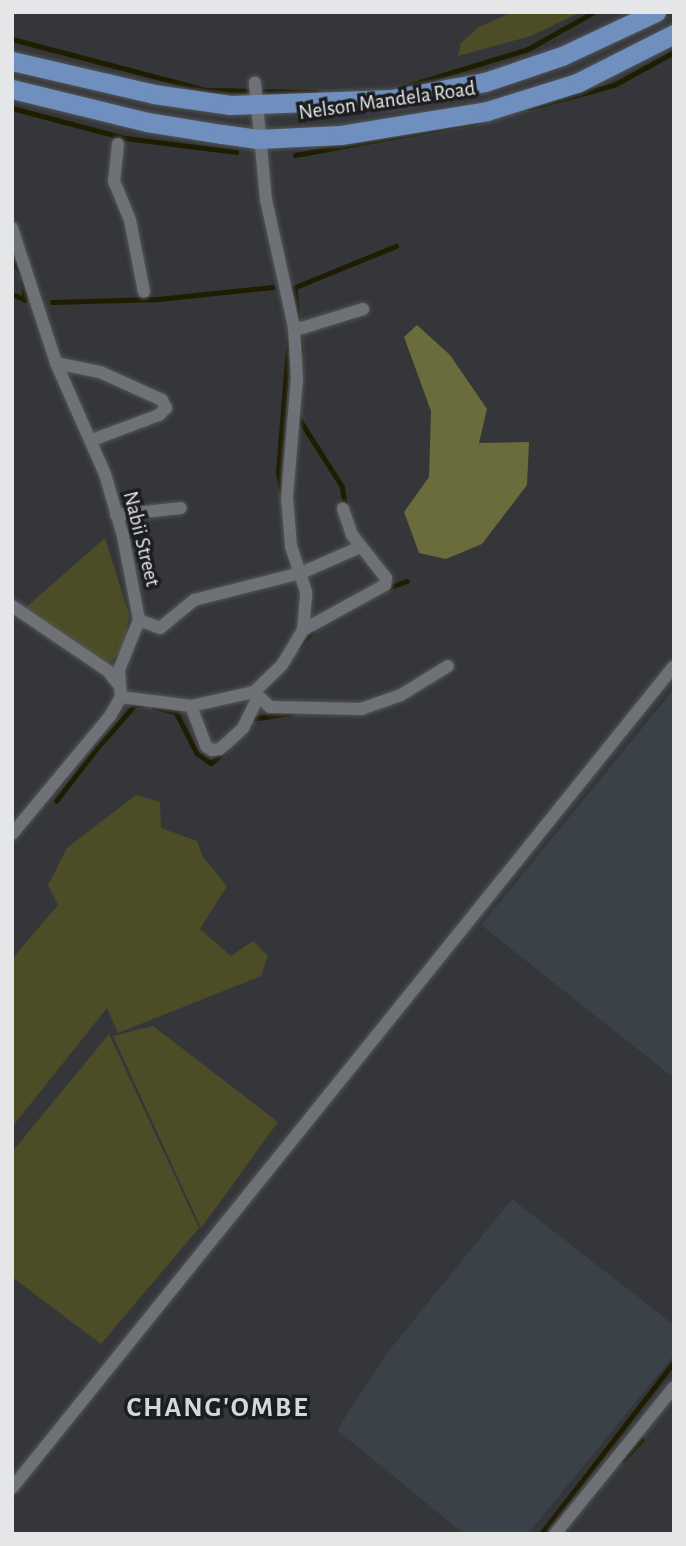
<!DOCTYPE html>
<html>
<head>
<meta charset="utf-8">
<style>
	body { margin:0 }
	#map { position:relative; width:686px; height:1546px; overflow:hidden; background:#343639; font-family:"Alegreya Sans",sans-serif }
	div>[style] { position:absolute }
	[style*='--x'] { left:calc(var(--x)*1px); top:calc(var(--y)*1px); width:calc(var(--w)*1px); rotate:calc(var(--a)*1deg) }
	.built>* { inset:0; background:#3b4149 }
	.green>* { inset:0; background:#4c4d26 }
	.forest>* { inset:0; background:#6a6c3c }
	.stream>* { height:4.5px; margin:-2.25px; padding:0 2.25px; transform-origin:2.25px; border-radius:2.25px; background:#1e1d00 }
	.roads { filter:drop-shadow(0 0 2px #545559) drop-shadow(0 0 2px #545559) }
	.minor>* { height:12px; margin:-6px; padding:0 6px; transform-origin:6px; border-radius:6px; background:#6e7175 }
	.primary>* { height:19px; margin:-9.5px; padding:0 9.5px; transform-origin:9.5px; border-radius:9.5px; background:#6f8fbe }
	span { translate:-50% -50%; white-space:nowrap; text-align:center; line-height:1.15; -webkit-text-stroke:7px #1c1d1f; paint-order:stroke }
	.street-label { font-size:21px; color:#e5e6e8 }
	.district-label { font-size:28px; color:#d4d7db; font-weight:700; letter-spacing:2px }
	.frame { position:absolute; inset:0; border:14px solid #e5e6e8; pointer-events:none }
</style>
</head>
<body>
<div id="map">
	<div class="built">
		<i style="clip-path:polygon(674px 689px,674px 1078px,481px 925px)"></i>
		<i style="clip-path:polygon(512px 1199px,674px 1325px,674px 1355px,528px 1534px,464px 1534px,337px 1430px,387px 1353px)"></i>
	</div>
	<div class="green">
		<i style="clip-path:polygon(512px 12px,581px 12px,531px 36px,458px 56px,461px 43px,479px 27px)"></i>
		<i style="clip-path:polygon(105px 538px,129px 615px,124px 648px,108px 664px,16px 616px)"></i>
		<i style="clip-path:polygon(136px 795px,160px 802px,161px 828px,197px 841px,203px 857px,227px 886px,200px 929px,231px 956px,253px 941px,268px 956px,261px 976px,118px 1033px,107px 1008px,12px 1127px,12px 959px,58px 905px,48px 885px,67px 848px)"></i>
		<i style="clip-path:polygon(153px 1026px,278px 1122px,201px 1228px,113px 1036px)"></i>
		<i style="clip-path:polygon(109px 1034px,199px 1228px,101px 1344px,12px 1277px,12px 1152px)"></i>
	</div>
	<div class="forest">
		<i style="clip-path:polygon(417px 325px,450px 355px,487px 409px,479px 443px,529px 442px,527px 485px,482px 544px,446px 559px,419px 553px,404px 512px,429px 477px,431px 411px,404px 337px)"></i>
	</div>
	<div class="stream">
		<i style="--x:12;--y:39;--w:202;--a:14.7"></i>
		<i style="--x:207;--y:90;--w:109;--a:1.1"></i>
		<i style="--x:404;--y:87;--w:130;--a:-17"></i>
		<i style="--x:528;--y:49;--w:76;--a:-29.3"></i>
		<i style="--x:12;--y:108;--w:117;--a:14.9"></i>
		<i style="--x:125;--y:138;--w:112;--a:7.2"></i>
		<i style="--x:529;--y:108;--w:88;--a:-15.1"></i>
		<i style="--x:614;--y:85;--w:68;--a:-28.8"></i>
		<i style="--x:295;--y:155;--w:184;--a:-10.3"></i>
		<i style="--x:12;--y:260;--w:19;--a:54"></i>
		<i style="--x:23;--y:275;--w:25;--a:85"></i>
		<i style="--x:293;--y:288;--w:111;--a:-22.2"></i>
		<i style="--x:295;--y:288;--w:63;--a:84.6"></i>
		<i style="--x:12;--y:294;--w:13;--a:23"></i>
		<i style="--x:52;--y:302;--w:106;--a:-1.6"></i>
		<i style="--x:158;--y:299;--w:115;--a:-6"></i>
		<i style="--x:298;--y:417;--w:82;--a:57.5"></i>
		<i style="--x:342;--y:486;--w:22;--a:80"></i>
		<i style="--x:282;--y:495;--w:22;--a:-100"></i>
		<i style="--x:278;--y:473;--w:138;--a:-85.4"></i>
		<i style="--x:385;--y:589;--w:23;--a:-20"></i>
		<i style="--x:299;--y:646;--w:18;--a:-49"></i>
		<i style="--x:154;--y:707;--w:23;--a:13"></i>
		<i style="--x:176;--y:712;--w:46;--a:62.9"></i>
		<i style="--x:197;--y:753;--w:17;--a:36"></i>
		<i style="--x:211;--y:763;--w:16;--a:-40"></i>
		<i style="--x:250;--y:719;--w:42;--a:-8.1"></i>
		<i style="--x:56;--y:801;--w:66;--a:-52.4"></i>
		<i style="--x:96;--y:749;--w:57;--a:-48.5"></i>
		<i style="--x:134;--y:706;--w:8;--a:0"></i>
		<i style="--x:623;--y:1460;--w:27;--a:-48"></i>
		<i style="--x:541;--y:1534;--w:217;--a:-52.3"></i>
	</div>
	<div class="roads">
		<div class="minor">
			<i style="--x:118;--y:144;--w:37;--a:96"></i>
			<i style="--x:114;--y:181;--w:42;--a:67.7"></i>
			<i style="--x:130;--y:220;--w:73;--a:79"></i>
			<i style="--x:12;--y:228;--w:142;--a:71.9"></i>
			<i style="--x:56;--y:363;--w:121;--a:66.2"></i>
			<i style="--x:105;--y:474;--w:65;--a:73.8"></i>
			<i style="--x:123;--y:536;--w:86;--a:79.2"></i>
			<i style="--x:139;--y:620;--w:54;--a:111.8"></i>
			<i style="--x:119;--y:670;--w:27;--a:86"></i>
			<i style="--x:121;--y:697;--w:22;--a:120"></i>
			<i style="--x:110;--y:716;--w:153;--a:129.7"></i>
			<i style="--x:294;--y:327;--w:8;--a:7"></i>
			<i style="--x:302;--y:328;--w:64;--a:-17.3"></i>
			<i style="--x:56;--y:363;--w:45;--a:11.6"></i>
			<i style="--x:100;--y:372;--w:68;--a:24.3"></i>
			<i style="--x:162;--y:400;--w:9;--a:63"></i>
			<i style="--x:166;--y:408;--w:10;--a:135"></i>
			<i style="--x:159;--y:415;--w:72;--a:159.5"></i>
			<i style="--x:116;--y:515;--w:65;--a:-6.1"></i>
			<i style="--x:12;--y:606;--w:116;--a:34.1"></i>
			<i style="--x:108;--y:671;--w:16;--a:52"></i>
			<i style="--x:139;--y:620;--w:22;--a:21"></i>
			<i style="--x:160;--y:628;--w:44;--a:-39.5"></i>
			<i style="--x:194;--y:600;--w:110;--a:-14.2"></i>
			<i style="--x:301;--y:573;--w:64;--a:-23.8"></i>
			<i style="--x:303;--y:630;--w:94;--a:-28.8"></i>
			<i style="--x:385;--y:585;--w:7;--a:-82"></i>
			<i style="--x:386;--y:578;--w:55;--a:-128.3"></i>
			<i style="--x:352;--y:535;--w:28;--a:-109"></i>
			<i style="--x:254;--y:692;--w:22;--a:43"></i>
			<i style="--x:270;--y:707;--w:91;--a:1.3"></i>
			<i style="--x:361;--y:709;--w:42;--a:-19.3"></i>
			<i style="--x:401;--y:695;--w:55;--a:-31.7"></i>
			<i style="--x:121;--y:697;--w:71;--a:7.3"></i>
			<i style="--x:191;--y:706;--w:65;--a:-12.5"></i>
			<i style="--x:254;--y:692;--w:39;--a:-44"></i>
			<i style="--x:282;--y:665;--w:41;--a:-59"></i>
			<i style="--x:303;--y:630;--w:38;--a:-85"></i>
			<i style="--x:306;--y:592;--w:48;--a:-108.1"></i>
			<i style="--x:291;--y:546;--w:49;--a:-94.7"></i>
			<i style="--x:287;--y:497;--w:118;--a:-85.2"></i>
			<i style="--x:297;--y:379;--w:52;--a:-93.3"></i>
			<i style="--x:294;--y:327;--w:130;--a:-102.4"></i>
			<i style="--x:266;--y:200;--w:118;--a:-95.4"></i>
			<i style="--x:191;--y:706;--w:43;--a:69.4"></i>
			<i style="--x:206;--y:746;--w:7;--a:34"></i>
			<i style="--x:212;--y:750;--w:8;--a:-7"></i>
			<i style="--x:220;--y:749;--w:31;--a:-42"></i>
			<i style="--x:243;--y:728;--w:32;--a:-64"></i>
			<i style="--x:12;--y:1488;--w:1055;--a:-51.15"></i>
			<i style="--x:555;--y:1534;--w:189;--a:-51"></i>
		</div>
		<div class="primary">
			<i style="--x:12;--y:61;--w:146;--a:13.1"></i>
			<i style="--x:154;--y:94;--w:77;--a:8.2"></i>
			<i style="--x:230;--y:105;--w:161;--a:-2.1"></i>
			<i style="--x:391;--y:99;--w:96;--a:-10.3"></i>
			<i style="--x:485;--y:82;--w:81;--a:-18.7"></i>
			<i style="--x:562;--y:56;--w:104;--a:-25.1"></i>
			<i style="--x:12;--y:89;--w:139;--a:13.7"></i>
			<i style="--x:147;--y:122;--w:76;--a:9.1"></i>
			<i style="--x:222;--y:134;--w:36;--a:8"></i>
			<i style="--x:258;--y:139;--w:83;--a:-2.8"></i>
			<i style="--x:341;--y:135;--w:148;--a:-9.3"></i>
			<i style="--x:487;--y:111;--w:94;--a:-17.3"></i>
			<i style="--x:577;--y:83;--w:109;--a:-26.8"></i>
		</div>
	</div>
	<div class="street-label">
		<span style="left:387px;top:101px;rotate:-8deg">Nelson Mandela Road</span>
		<span style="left:141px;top:539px;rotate:76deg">Nabii Street</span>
	</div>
	<div class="district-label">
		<span style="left:218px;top:1408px">CHANG'OMBE</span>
	</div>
	<div class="frame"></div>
</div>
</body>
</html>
